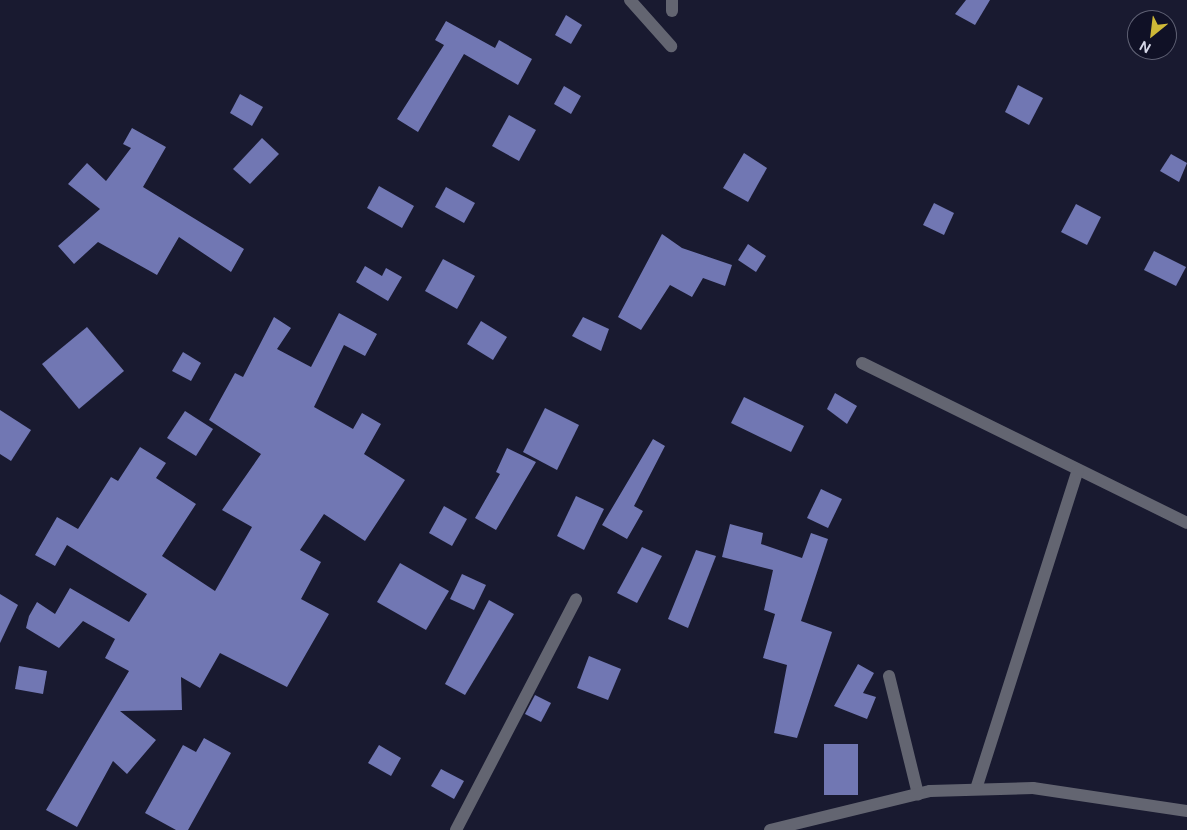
<!DOCTYPE html>
<html>
<head>
<meta charset="utf-8">
<style>
	body { margin:0 }
	#map { position:relative; width:1187px; height:830px; overflow:hidden; background:#191a30; font-family:"DM Sans",sans-serif }
	div>[style] { position:absolute }
	[style*='--x'] { left:calc(var(--x)*1px); top:calc(var(--y)*1px); width:calc(var(--w)*1px); rotate:calc(var(--a)*1deg) }
	.building>* { inset:0; background:#7177b3 }
	.minor>* { height:12px; margin:-6px; padding:0 6px; transform-origin:6px; border-radius:6px; background:#636571 }
	span { translate:-50% -50%; white-space:nowrap; text-align:center; line-height:1.15; -webkit-text-stroke:5px #101126; paint-order:stroke }
	.north { position:absolute; left:1127px; top:10px; width:50px; height:50px; box-sizing:border-box; background:#101126; border:1px solid #5f6174; border-radius:50%; rotate:209deg; font-size:14px; font-weight:700; line-height:20px; text-align:center; color:#d6d8e8 }
	.north::after { content:''; display:block; margin:auto; width:18px; height:22px; background:#ceb837; clip-path:polygon(50% 0,100% 100%,50% 72%,0 100%) }
</style>
</head>
<body>
<div id="map">
	<div class="building">
		<i style="clip-path:polygon(966px 0,990px 0,975px 25px,955px 14px)"></i>
		<i style="clip-path:polygon(566px 15px,582px 25px,571px 44px,555px 35px)"></i>
		<i style="clip-path:polygon(446px 21px,495px 48px,499px 40px,532px 59px,518px 85px,464px 54px,418px 132px,397px 119px,444px 45px,435px 40px)"></i>
		<i style="clip-path:polygon(1018px 85px,1043px 98px,1029px 125px,1005px 112px)"></i>
		<i style="clip-path:polygon(564px 86px,581px 96px,571px 114px,554px 104px)"></i>
		<i style="clip-path:polygon(240px 94px,263px 107px,252px 126px,230px 113px)"></i>
		<i style="clip-path:polygon(509px 115px,536px 130px,519px 161px,492px 146px)"></i>
		<i style="clip-path:polygon(132px 128px,166px 147px,143px 187px,244px 249px,231px 272px,179px 237px,157px 275px,98px 242px,74px 264px,58px 246px,100px 209px,68px 184px,87px 163px,106px 181px,131px 148px,123px 144px)"></i>
		<i style="clip-path:polygon(262px 138px,279px 154px,250px 184px,233px 169px)"></i>
		<i style="clip-path:polygon(744px 153px,767px 168px,748px 202px,723px 188px)"></i>
		<i style="clip-path:polygon(1171px 154px,1187px 163px,1179px 182px,1160px 171px)"></i>
		<i style="clip-path:polygon(379px 186px,414px 206px,402px 228px,367px 208px)"></i>
		<i style="clip-path:polygon(446px 187px,475px 203px,464px 223px,435px 207px)"></i>
		<i style="clip-path:polygon(934px 203px,954px 213px,944px 235px,923px 225px)"></i>
		<i style="clip-path:polygon(1076px 204px,1101px 217px,1087px 245px,1061px 232px)"></i>
		<i style="clip-path:polygon(662px 234px,682px 248px,732px 265px,725px 286px,703px 278px,692px 297px,670px 285px,641px 330px,618px 317px)"></i>
		<i style="clip-path:polygon(748px 244px,766px 256px,756px 272px,738px 260px)"></i>
		<i style="clip-path:polygon(1154px 251px,1186px 267px,1176px 286px,1144px 270px)"></i>
		<i style="clip-path:polygon(443px 259px,475px 276px,457px 309px,425px 291px)"></i>
		<i style="clip-path:polygon(365px 266px,382px 276px,386px 268px,402px 277px,388px 301px,356px 282px)"></i>
		<i style="clip-path:polygon(339px 313px,377px 334px,365px 356px,344px 345px,314px 407px,353px 429px,362px 413px,381px 424px,364px 454px,405px 480px,365px 541px,324px 514px,300px 550px,321px 562px,301px 599px,329px 614px,287px 687px,220px 653px,200px 688px,181px 677px,182px 710px,120px 711px,156px 740px,127px 774px,113px 761px,77px 827px,46px 810px,129px 671px,105px 658px,115px 639px,83px 621px,59px 648px,26px 628px,29px 616px,37px 602px,55px 614px,70px 588px,129px 622px,147px 594px,67px 545px,55px 566px,35px 555px,57px 517px,78px 529px,111px 477px,118px 481px,140px 447px,166px 463px,156px 478px,196px 504px,162px 556px,215px 591px,252px 527px,222px 510px,261px 454px,209px 420px,235px 373px,243px 377px,274px 317px,291px 328px,277px 349px,311px 367px)"></i>
		<i style="clip-path:polygon(583px 317px,609px 329px,601px 351px,572px 336px)"></i>
		<i style="clip-path:polygon(481px 321px,507px 337px,493px 360px,467px 344px)"></i>
		<i style="clip-path:polygon(87px 327px,124px 371px,79px 409px,42px 364px)"></i>
		<i style="clip-path:polygon(183px 352px,201px 363px,191px 381px,172px 371px)"></i>
		<i style="clip-path:polygon(835px 393px,857px 406px,847px 424px,827px 409px)"></i>
		<i style="clip-path:polygon(744px 397px,804px 426px,791px 452px,731px 423px)"></i>
		<i style="clip-path:polygon(545px 408px,579px 425px,557px 470px,523px 452px)"></i>
		<i style="clip-path:polygon(0 410px,31px 430px,11px 461px,0 454px)"></i>
		<i style="clip-path:polygon(185px 411px,213px 429px,196px 456px,167px 438px)"></i>
		<i style="clip-path:polygon(653px 439px,665px 446px,634px 506px,643px 511px,627px 539px,602px 525px)"></i>
		<i style="clip-path:polygon(507px 448px,536px 462px,496px 530px,475px 518px,500px 474px,496px 472px)"></i>
		<i style="clip-path:polygon(821px 489px,842px 499px,828px 528px,807px 518px)"></i>
		<i style="clip-path:polygon(576px 496px,604px 509px,584px 550px,557px 536px)"></i>
		<i style="clip-path:polygon(444px 506px,467px 519px,452px 546px,429px 533px)"></i>
		<i style="clip-path:polygon(730px 524px,763px 533px,761px 544px,802px 558px,811px 533px,828px 539px,801px 621px,832px 632px,797px 738px,774px 733px,787px 665px,763px 658px,775px 614px,764px 610px,773px 570px,722px 557px)"></i>
		<i style="clip-path:polygon(642px 547px,662px 556px,637px 603px,617px 593px)"></i>
		<i style="clip-path:polygon(696px 550px,716px 556px,688px 628px,668px 619px)"></i>
		<i style="clip-path:polygon(400px 563px,449px 591px,426px 630px,377px 602px)"></i>
		<i style="clip-path:polygon(462px 574px,486px 585px,474px 610px,450px 599px)"></i>
		<i style="clip-path:polygon(0 594px,18px 605px,0 643px)"></i>
		<i style="clip-path:polygon(489px 600px,514px 614px,465px 695px,445px 684px)"></i>
		<i style="clip-path:polygon(589px 656px,621px 669px,608px 700px,577px 688px)"></i>
		<i style="clip-path:polygon(858px 664px,874px 673px,863px 693px,876px 697px,867px 719px,834px 706px)"></i>
		<i style="clip-path:polygon(19px 666px,47px 671px,43px 694px,15px 689px)"></i>
		<i style="clip-path:polygon(535px 695px,551px 703px,541px 722px,525px 714px)"></i>
		<i style="clip-path:polygon(204px 738px,231px 753px,188px 830px,176px 830px,145px 813px,183px 745px,196px 752px)"></i>
		<i style="clip-path:polygon(824px 744px,858px 744px,858px 795px,824px 795px)"></i>
		<i style="clip-path:polygon(379px 745px,401px 758px,391px 776px,368px 763px)"></i>
		<i style="clip-path:polygon(441px 769px,464px 781px,454px 799px,431px 786px)"></i>
	</div>
	<div class="minor">
		<i style="--x:630;--y:0;--w:62;--a:48.3"></i>
		<i style="--x:672;--y:0;--w:11;--a:90"></i>
		<i style="--x:862;--y:363;--w:362;--a:26.2"></i>
		<i style="--x:889;--y:676;--w:122;--a:76.2"></i>
		<i style="--x:976;--y:789;--w:335;--a:-72.3"></i>
		<i style="--x:456;--y:830;--w:260;--a:-62.5"></i>
		<i style="--x:770;--y:830;--w:165;--a:-13.7"></i>
		<i style="--x:930;--y:791;--w:103;--a:-1.7"></i>
		<i style="--x:1033;--y:788;--w:156;--a:8.5"></i>
	</div>
	<div class="north">N</div>
</div>
</body>
</html>
